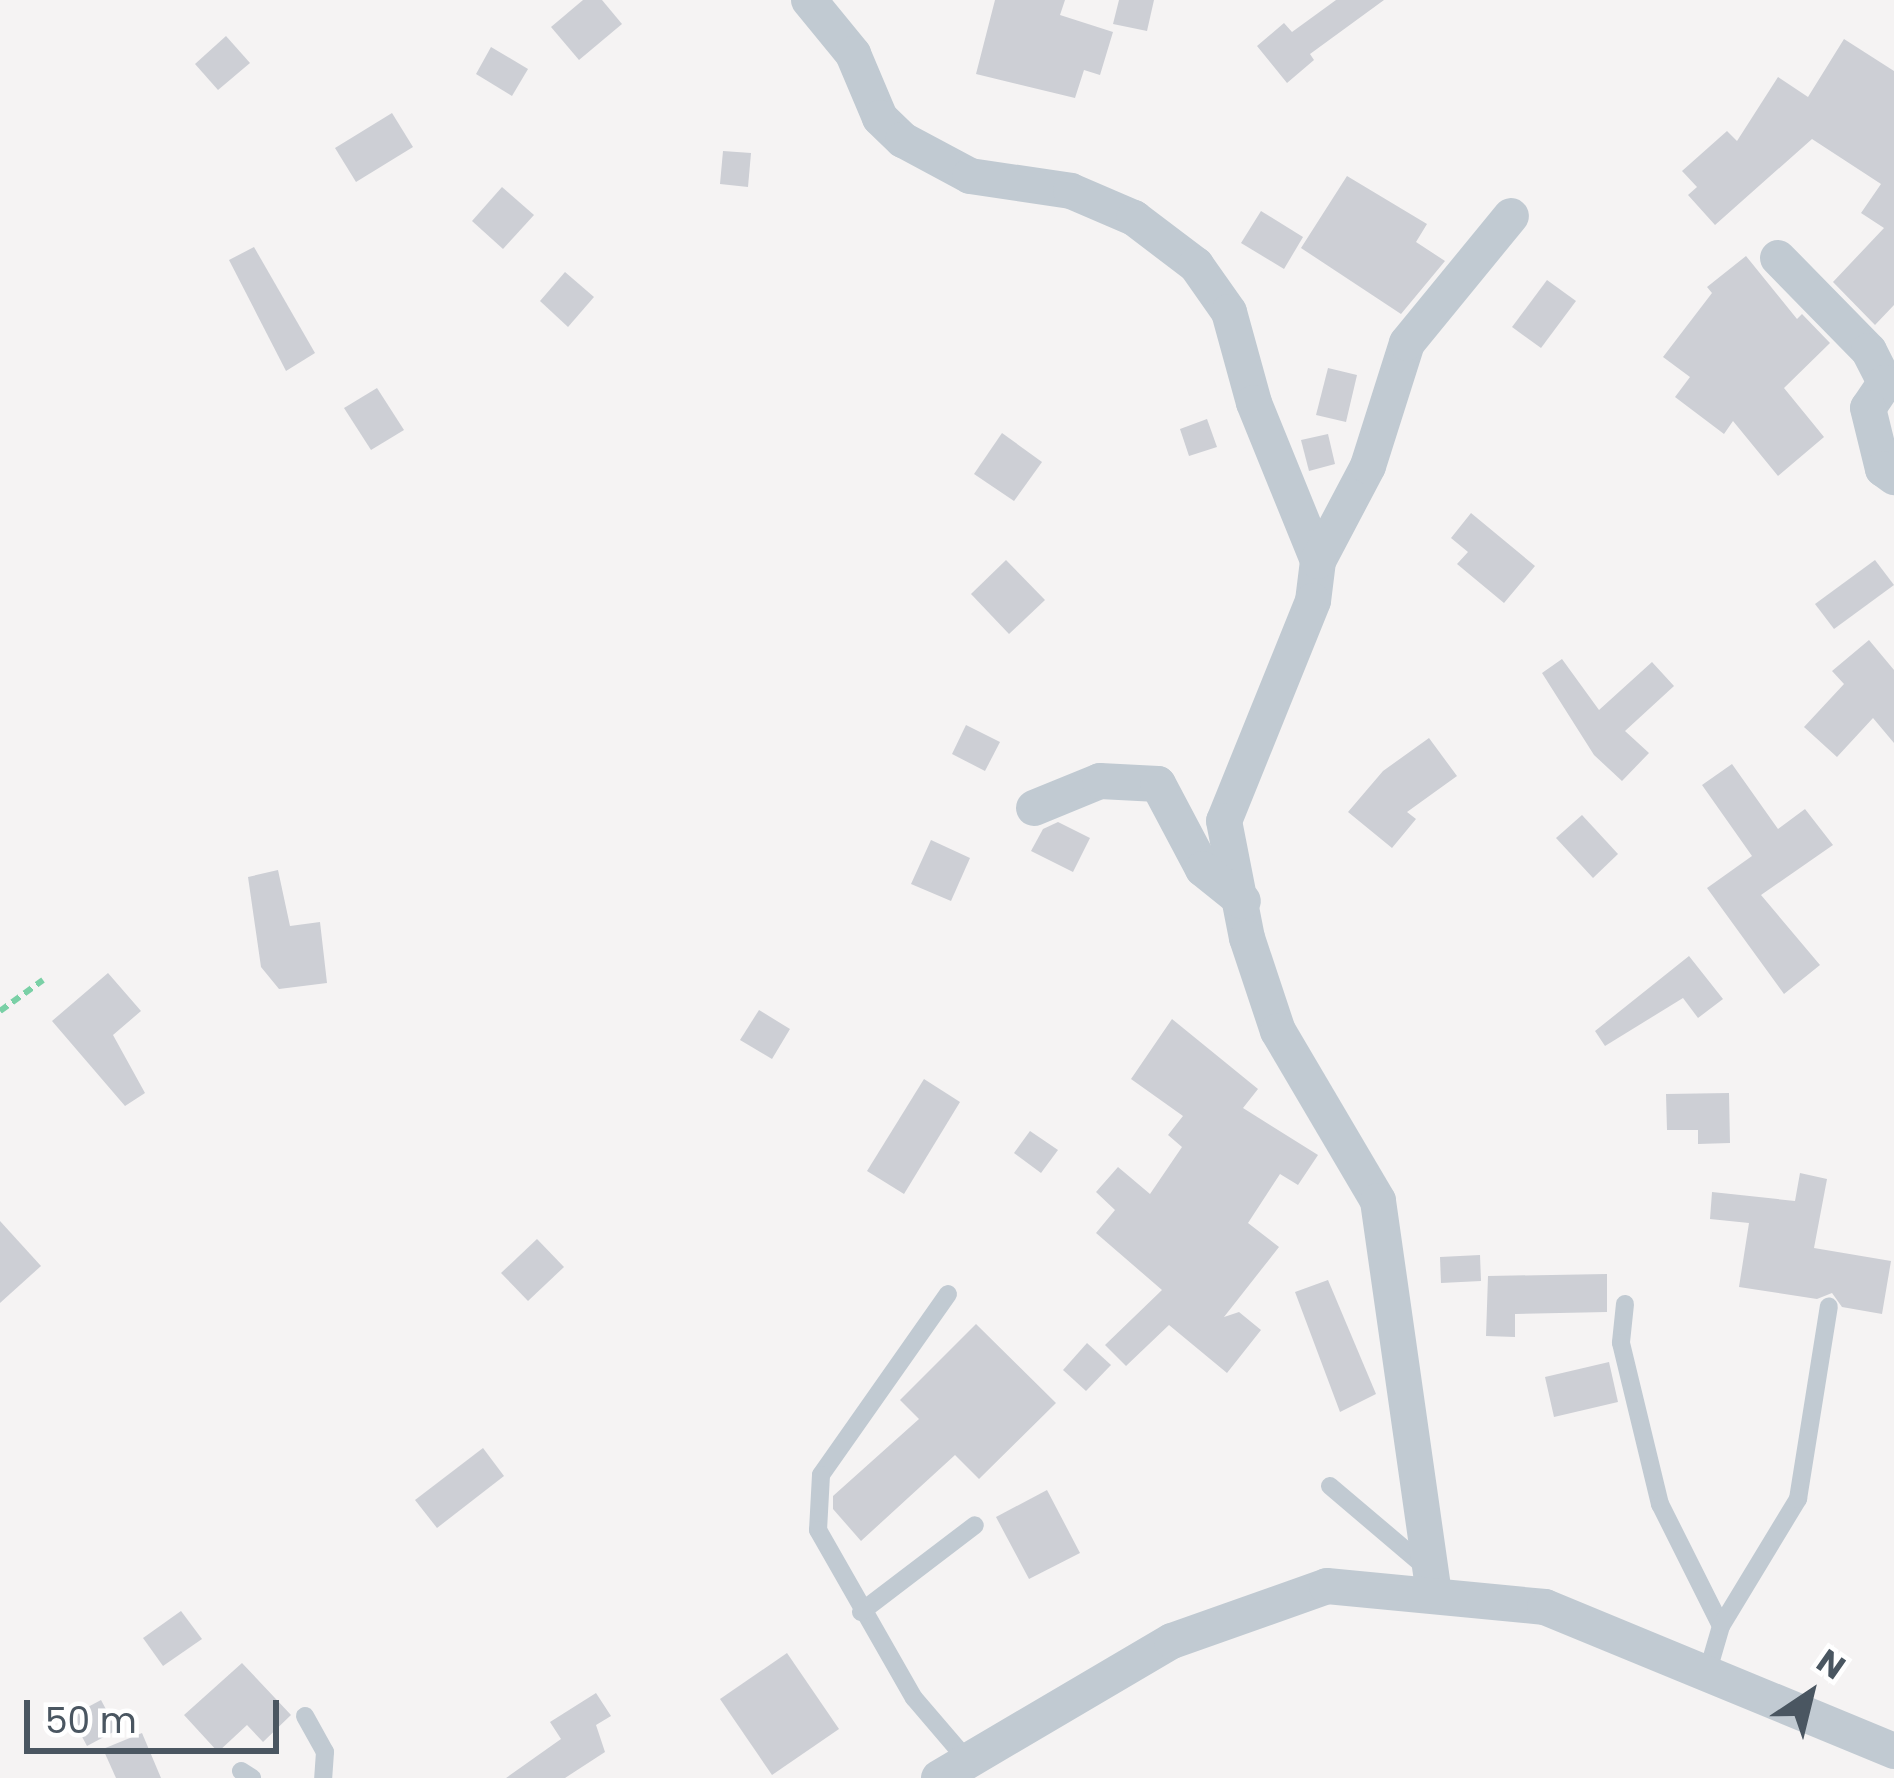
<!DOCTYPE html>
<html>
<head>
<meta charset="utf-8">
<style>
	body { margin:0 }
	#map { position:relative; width:1894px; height:1778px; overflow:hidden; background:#f5f3f3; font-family:Poppins,sans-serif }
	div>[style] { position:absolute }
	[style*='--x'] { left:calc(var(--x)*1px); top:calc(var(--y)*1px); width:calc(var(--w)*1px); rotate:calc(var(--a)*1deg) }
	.building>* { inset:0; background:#cdcfd5 }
	.path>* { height:6px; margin-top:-3px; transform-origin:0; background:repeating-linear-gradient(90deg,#7ad0a6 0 9px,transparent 0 15px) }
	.service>* { height:18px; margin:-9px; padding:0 9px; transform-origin:9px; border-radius:9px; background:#c1cad2 }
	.minor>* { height:36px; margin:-18px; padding:0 18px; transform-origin:18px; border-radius:18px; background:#c1cad2 }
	span { translate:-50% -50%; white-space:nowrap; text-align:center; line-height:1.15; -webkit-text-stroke:10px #fff; paint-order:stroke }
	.north { position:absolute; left:1750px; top:1634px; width:120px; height:120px; -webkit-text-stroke:9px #fff; paint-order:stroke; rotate:35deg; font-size:33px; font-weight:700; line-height:48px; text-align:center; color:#4a5661 }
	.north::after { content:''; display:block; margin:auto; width:42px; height:54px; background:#4a5661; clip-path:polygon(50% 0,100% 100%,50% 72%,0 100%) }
	.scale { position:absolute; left:24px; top:1700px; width:255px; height:54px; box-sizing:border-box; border:6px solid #4a5661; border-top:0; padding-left:15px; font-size:36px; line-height:42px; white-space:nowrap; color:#4a5661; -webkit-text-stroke:9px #fff; paint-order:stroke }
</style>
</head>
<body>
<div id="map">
	<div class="building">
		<i style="clip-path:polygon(583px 0,602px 0,622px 24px,579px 60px,551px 27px)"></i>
		<i style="clip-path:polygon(995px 0,1065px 0,1060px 15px,1113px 32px,1100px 75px,1084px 70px,1075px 98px,976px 74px)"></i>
		<i style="clip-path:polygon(1119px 0,1154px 0,1147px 31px,1113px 24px)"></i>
		<i style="clip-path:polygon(1336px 0,1384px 0,1310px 54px,1314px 60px,1287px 83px,1257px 46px,1284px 23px,1292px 32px)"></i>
		<i style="clip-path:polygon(226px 36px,250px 63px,218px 90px,195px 64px)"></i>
		<i style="clip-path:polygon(1844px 39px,1894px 71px,1894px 305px,1875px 325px,1833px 282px,1884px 228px,1861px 213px,1881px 184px,1812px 139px,1715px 225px,1688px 195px,1697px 187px,1682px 171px,1727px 131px,1737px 141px,1778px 77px,1808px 97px)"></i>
		<i style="clip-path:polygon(491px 47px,528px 69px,512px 96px,476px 74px)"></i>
		<i style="clip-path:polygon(392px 113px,413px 147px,356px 182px,335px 148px)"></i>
		<i style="clip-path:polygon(723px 151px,751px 153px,748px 187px,720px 184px)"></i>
		<i style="clip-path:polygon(1347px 176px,1427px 224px,1416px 242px,1445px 261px,1401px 314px,1301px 248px)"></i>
		<i style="clip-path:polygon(502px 187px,534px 215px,503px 249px,472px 221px)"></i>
		<i style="clip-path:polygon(1261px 211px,1303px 237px,1284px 269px,1241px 243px)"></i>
		<i style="clip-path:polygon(254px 247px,315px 353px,286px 371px,229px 260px)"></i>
		<i style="clip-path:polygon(1746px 256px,1797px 319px,1802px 314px,1830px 343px,1784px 388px,1824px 437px,1778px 476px,1733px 421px,1724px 434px,1675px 397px,1690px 377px,1663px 357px,1712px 293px,1707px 287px)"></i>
		<i style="clip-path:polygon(565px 272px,594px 297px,568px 327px,540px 301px)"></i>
		<i style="clip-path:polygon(1547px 280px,1576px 301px,1541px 348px,1512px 327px)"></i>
		<i style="clip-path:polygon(1328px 368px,1357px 375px,1346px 422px,1316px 415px)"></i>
		<i style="clip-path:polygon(377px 388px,404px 430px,371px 450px,344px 408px)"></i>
		<i style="clip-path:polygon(1207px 419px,1217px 447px,1189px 456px,1180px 429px)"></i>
		<i style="clip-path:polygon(1002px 433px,1042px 462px,1014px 501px,974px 474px)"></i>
		<i style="clip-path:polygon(1328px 434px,1335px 464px,1309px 471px,1301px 440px)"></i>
		<i style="clip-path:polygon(1471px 513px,1535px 566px,1504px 603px,1457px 564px,1468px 552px,1451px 538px)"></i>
		<i style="clip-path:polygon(1006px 560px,1045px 600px,1009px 634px,971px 594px)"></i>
		<i style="clip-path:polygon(1875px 560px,1894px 585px,1834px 629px,1815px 604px)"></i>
		<i style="clip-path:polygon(1869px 640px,1894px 670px,1894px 743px,1873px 718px,1837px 757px,1804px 727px,1844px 684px,1832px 671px)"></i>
		<i style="clip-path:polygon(1562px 659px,1599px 710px,1652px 662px,1674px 686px,1625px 731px,1649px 753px,1622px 781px,1594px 755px,1542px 673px)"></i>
		<i style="clip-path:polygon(966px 725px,1000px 742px,985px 771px,952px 754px)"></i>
		<i style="clip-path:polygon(1429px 738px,1457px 776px,1407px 812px,1416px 819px,1392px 848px,1348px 812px,1383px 771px)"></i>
		<i style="clip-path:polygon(1732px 764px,1778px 829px,1805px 809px,1833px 845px,1761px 895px,1820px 965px,1784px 994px,1707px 888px,1752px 856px,1702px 785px)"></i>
		<i style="clip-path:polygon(1582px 815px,1618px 854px,1593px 878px,1556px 838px)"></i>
		<i style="clip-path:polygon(1058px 822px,1090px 838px,1073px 872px,1031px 851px,1043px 829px)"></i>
		<i style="clip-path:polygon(931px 840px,970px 858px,951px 901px,911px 884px)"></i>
		<i style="clip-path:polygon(278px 870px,290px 926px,320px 922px,327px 983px,279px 989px,261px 967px,248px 877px)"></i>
		<i style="clip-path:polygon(1689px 956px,1723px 999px,1698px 1018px,1683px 998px,1605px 1046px,1595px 1031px)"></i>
		<i style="clip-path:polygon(108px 973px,141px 1011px,113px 1035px,145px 1093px,125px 1106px,52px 1021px)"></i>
		<i style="clip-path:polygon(759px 1010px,790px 1029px,772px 1059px,740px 1040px)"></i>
		<i style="clip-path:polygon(1172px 1019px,1258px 1089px,1243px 1108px,1318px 1155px,1298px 1185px,1280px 1174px,1248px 1223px,1279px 1247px,1224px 1317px,1239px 1312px,1261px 1330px,1227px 1373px,1169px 1325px,1126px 1366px,1105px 1345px,1162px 1290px,1096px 1233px,1115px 1210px,1096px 1192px,1118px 1167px,1150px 1194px,1182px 1147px,1168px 1135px,1183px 1116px,1131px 1079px)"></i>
		<i style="clip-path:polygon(924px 1079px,960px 1102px,904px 1194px,867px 1171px)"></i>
		<i style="clip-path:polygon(1729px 1093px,1730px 1143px,1698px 1144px,1698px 1130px,1667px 1130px,1666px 1094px)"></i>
		<i style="clip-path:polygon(1030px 1131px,1058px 1150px,1041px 1173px,1014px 1153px)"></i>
		<i style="clip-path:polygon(1800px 1173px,1827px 1179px,1814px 1248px,1891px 1261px,1882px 1314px,1842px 1307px,1832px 1293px,1817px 1299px,1739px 1287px,1749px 1223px,1710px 1219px,1712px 1192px,1795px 1201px)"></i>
		<i style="clip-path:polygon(0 1221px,41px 1266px,0 1303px)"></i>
		<i style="clip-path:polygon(537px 1239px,564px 1267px,528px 1301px,501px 1273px)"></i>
		<i style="clip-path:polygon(1480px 1255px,1481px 1281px,1441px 1283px,1440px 1257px)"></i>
		<i style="clip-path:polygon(1607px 1274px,1607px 1312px,1515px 1314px,1515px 1337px,1486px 1336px,1488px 1276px)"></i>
		<i style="clip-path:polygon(1328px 1280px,1376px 1394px,1340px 1412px,1295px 1292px)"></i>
		<i style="clip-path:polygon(976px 1324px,1056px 1403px,979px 1479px,955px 1455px,861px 1541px,833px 1509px,833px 1496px,919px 1419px,900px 1400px)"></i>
		<i style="clip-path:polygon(1087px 1343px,1111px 1365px,1086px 1391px,1063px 1370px)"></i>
		<i style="clip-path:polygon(1609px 1362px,1618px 1402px,1554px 1417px,1545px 1377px)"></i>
		<i style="clip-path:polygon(483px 1448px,504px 1476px,437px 1528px,415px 1500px)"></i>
		<i style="clip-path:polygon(1047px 1490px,1080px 1553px,1029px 1579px,996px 1517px)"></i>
		<i style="clip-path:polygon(181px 1611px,202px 1639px,163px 1666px,143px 1638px)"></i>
		<i style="clip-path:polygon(787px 1653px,839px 1729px,772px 1775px,720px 1699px)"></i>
		<i style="clip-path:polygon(242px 1663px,291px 1715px,263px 1742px,247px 1725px,218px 1752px,184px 1715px)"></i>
		<i style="clip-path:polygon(596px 1693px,611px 1716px,596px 1725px,605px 1752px,565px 1778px,506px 1778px,561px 1739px,550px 1722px)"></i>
		<i style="clip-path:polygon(101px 1700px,117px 1730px,87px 1746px,71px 1716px)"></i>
		<i style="clip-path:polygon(142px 1733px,161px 1778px,116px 1778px,103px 1749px)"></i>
	</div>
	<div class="path">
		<i style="--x:0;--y:1011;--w:53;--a:-35.8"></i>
	</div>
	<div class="service">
		<i style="--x:948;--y:1294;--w:221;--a:125.1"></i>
		<i style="--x:821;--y:1475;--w:55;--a:93.1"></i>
		<i style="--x:818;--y:1530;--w:193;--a:60.3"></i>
		<i style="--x:914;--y:1698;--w:83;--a:49.4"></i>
		<i style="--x:1625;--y:1304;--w:39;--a:96"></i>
		<i style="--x:1621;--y:1343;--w:166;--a:76.4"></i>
		<i style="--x:1660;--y:1504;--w:136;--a:63.4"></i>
		<i style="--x:1330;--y:1486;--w:128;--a:40.3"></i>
		<i style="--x:861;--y:1612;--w:143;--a:-37.3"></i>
		<i style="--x:1707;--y:1674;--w:50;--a:-73.7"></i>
		<i style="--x:1721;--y:1626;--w:149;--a:-58.8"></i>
		<i style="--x:1798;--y:1499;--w:195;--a:-80.9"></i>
		<i style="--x:305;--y:1716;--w:41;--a:60.9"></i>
		<i style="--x:325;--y:1752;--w:26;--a:94"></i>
		<i style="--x:241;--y:1771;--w:13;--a:32"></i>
	</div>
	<div class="minor">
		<i style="--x:809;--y:0;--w:70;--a:50.8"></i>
		<i style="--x:853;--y:54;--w:69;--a:67.1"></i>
		<i style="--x:880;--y:118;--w:32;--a:44"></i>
		<i style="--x:903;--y:140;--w:76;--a:28.2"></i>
		<i style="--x:970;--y:176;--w:102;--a:8.4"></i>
		<i style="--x:1071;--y:191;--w:69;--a:23.2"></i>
		<i style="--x:1134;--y:218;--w:78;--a:37.2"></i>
		<i style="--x:1196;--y:265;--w:57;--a:54.9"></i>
		<i style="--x:1229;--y:312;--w:94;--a:74.6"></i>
		<i style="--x:1254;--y:403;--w:170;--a:67.9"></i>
		<i style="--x:1318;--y:561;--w:40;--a:97.1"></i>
		<i style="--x:1313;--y:601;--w:237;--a:112"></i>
		<i style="--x:1224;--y:821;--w:119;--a:78.9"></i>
		<i style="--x:1247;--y:938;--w:98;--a:71.6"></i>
		<i style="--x:1278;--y:1031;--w:197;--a:59.5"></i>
		<i style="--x:1378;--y:1201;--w:399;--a:81.9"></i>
		<i style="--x:1778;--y:258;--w:130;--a:45.6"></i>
		<i style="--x:1869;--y:351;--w:36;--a:63"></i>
		<i style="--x:1885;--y:383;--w:30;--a:124"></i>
		<i style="--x:1868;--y:408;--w:63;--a:76.2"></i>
		<i style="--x:1883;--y:469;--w:14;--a:36"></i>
		<i style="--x:1318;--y:561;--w:107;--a:-62.2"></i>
		<i style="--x:1368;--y:466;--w:129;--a:-72.4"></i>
		<i style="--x:1407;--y:343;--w:164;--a:-50.7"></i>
		<i style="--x:1034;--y:808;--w:71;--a:-22.2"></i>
		<i style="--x:1100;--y:781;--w:58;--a:3"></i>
		<i style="--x:1158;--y:784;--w:96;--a:62.1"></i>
		<i style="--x:1203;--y:869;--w:51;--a:38.7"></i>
		<i style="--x:939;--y:1778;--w:270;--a:-30.5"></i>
		<i style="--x:1172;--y:1641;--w:164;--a:-19.5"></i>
		<i style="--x:1327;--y:1586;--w:219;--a:5.5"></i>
		<i style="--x:1545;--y:1607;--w:378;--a:22.4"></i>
	</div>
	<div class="north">N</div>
	<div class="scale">50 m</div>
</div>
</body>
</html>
